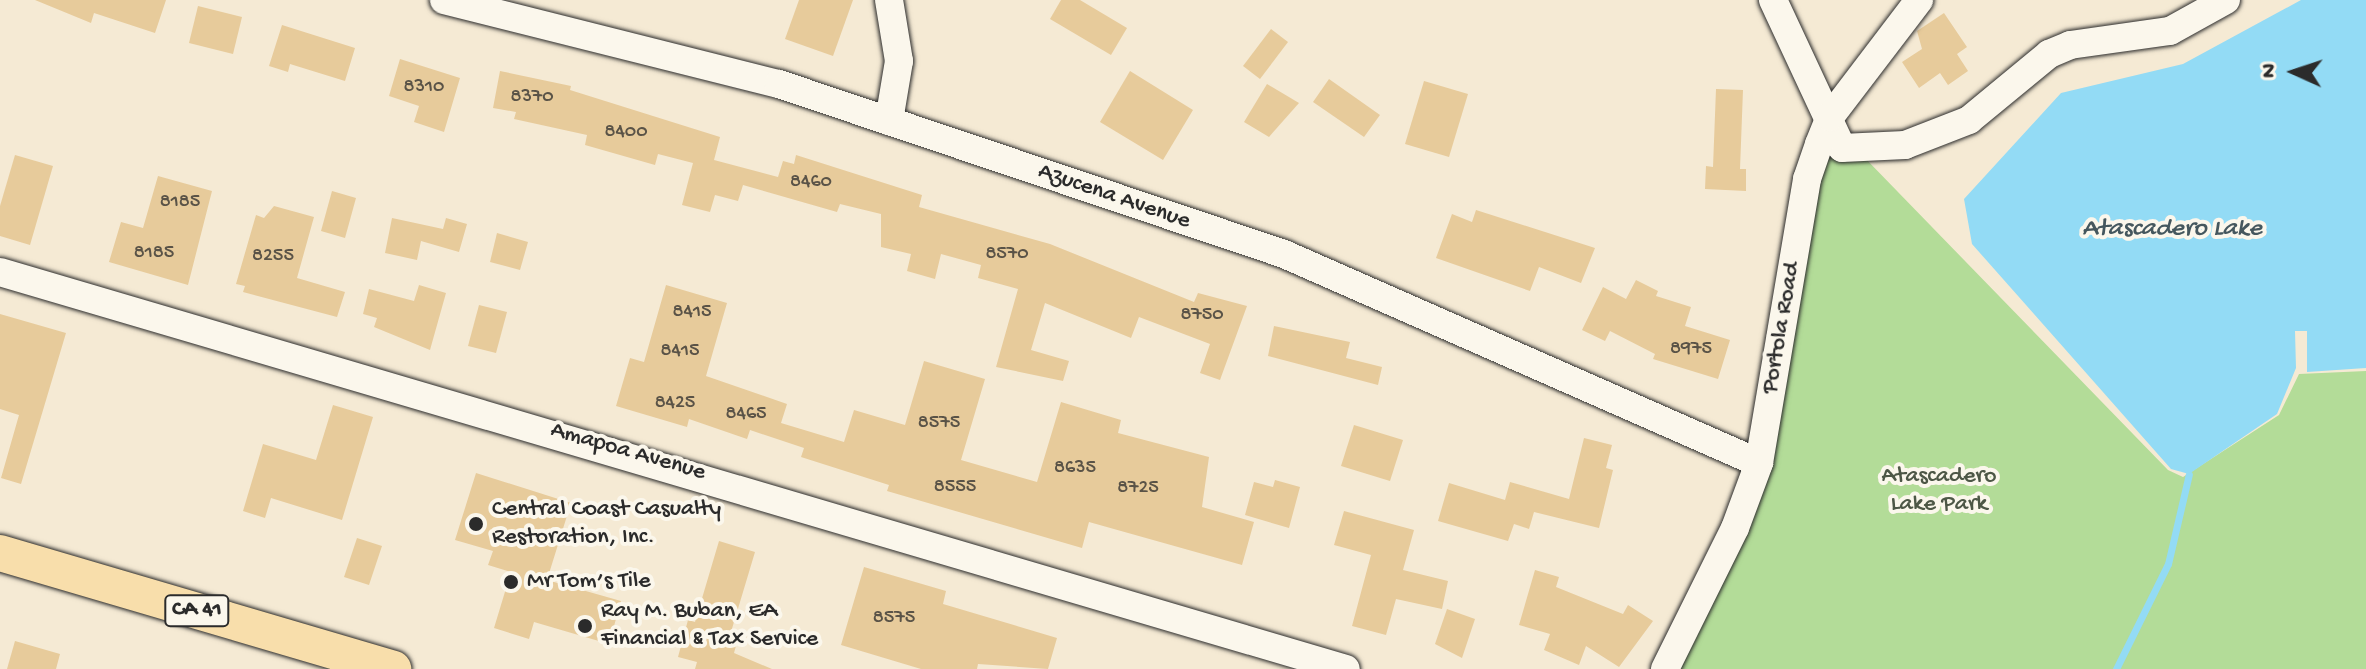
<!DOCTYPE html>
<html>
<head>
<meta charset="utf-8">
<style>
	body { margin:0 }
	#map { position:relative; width:2366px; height:669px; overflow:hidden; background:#f5ead4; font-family:"Gochi Hand",sans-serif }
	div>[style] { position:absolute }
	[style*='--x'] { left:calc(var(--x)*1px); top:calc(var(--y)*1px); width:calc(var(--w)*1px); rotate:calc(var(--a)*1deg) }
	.green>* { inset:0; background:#b3dc98 }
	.water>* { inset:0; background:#93dbf5 }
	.stream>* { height:7px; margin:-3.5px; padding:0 3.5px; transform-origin:3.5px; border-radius:3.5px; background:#93dbf5 }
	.building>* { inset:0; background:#e7cb9b }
	.roads { filter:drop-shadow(0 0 2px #2b2b2b) drop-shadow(0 0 2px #2b2b2b) }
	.minor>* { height:28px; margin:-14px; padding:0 14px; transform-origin:14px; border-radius:14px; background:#fbf7ec }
	.major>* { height:36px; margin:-18px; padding:0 18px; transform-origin:18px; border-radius:18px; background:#f8deab }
	.dots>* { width:22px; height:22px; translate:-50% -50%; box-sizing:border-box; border:4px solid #fbf7ec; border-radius:50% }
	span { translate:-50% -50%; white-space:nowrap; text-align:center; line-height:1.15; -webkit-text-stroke:8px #fbf7ec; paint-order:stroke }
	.number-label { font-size:20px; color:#5a5347 }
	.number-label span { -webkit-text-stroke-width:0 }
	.shield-label span { padding:2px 6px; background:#fbf7ec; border:2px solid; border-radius:6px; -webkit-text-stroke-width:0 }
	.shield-label { font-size:22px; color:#2b2b2b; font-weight:700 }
	.street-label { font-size:24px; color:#2b2b2b }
	.park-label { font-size:24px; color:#4d5746 }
	.poi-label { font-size:24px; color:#2b2b2b }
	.left { translate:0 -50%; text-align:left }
	.water-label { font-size:26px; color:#45575e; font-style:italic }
	.north { position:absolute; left:2254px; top:32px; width:80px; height:80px; -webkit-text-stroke:6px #fbf7ec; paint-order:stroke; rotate:273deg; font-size:22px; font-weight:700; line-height:32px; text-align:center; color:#2b2b2b }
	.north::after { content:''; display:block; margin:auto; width:28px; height:36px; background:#2b2b2b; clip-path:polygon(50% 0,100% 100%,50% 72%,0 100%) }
</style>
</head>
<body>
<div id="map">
	<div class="green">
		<i style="clip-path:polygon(1830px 122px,2168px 470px,2183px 477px,2279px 415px,2299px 374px,2366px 371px,2366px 669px,1663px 669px,1764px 459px)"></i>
	</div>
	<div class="water">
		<i style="clip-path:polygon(2301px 0,2366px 0,2366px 368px,2307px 372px,2307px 331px,2295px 331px,2296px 368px,2277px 414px,2189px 474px,2171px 469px,1972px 244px,1964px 199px,2061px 93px,2183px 64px)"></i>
	</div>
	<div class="stream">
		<i style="--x:2116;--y:669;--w:117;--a:-63.7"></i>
		<i style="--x:2168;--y:564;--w:92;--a:-76.9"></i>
	</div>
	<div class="building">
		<i style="clip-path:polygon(35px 0,166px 0,155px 33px,94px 13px,91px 23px)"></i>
		<i style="clip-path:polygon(799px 0,853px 0,833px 56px,785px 39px)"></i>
		<i style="clip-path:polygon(1061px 0,1080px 0,1127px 28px,1111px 55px,1050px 19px)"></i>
		<i style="clip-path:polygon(198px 6px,242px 17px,233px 54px,189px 43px)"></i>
		<i style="clip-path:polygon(1944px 13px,1967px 47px,1957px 54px,1968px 71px,1948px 85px,1940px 73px,1919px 88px,1902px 62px,1922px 49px,1917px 31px)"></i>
		<i style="clip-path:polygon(282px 25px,355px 48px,345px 81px,290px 64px,288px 72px,269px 66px)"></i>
		<i style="clip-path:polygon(1271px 29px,1288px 42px,1260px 79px,1243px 66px)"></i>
		<i style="clip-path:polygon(400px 59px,460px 78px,444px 132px,414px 122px,419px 106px,389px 96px)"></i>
		<i style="clip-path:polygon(500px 71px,571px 86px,570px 90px,720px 137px,714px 160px,778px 177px,783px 161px,794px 164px,796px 155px,922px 195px,919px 207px,1050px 244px,1194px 302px,1198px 293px,1247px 306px,1220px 380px,1200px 373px,1210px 344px,1139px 317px,1131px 338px,1045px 303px,1031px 350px,1069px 361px,1063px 381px,996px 367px,1018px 289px,978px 278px,981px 265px,941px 254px,935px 279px,907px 271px,911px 254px,881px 247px,881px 214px,840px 204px,837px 212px,743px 185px,738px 201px,715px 195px,710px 212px,682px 205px,693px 163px,658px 154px,655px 165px,585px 145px,587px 135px,514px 119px,516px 112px,493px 108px)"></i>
		<i style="clip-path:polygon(1130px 71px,1193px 110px,1163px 160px,1100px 122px)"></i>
		<i style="clip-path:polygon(1329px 79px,1380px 115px,1364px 137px,1313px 102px)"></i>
		<i style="clip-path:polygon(1424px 81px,1468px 94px,1449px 157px,1405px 144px)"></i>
		<i style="clip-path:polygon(1267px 84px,1299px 103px,1269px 137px,1244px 122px)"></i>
		<i style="clip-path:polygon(1716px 89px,1743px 90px,1740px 169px,1746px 169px,1746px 191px,1705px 189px,1706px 166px,1713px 167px)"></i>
		<i style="clip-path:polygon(15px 155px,53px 166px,30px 245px,0 236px,0 206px)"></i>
		<i style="clip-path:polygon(158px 176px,212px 191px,188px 285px,109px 262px,121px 222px,143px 228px)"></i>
		<i style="clip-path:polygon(332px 191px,356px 198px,345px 238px,321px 231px)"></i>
		<i style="clip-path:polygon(274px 206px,314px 217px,297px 278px,345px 292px,337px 317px,243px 292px,245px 286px,236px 284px,256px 215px,264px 218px)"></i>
		<i style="clip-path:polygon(1476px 210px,1595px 248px,1581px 283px,1539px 267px,1530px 291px,1436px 258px,1452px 214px,1472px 222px)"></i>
		<i style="clip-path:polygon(392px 218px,443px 229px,446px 218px,467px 224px,459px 252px,421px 241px,417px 260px,385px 253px)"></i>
		<i style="clip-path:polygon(497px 233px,528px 242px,520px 270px,490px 262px)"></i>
		<i style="clip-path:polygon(1636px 280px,1658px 291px,1656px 296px,1691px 307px,1685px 326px,1730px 340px,1718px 379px,1653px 359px,1655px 354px,1610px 331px,1605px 341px,1582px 330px,1603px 287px,1626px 299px)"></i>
		<i style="clip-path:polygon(419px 285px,446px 293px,430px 350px,374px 327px,377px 318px,363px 314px,369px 289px,414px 301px)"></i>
		<i style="clip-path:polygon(666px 285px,727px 303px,706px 376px,787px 404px,781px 423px,844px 442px,854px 410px,905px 425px,924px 361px,985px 379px,961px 460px,1037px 482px,1061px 402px,1121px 420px,1118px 433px,1209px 457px,1202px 507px,1254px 522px,1242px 565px,1089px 522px,1082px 548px,887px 491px,889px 485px,801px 457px,804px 448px,750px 430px,747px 439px,689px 419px,687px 427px,616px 406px,630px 358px,644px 362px)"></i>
		<i style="clip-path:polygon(479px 305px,507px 312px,496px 353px,468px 346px)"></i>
		<i style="clip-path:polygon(0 314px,66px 333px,21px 484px,1px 478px,19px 415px,0 409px)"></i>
		<i style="clip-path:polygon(1274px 326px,1350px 342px,1346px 358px,1382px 367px,1378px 385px,1268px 356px)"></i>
		<i style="clip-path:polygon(333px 405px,373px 417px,342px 520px,271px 498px,265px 518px,243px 511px,263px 444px,316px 460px)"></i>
		<i style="clip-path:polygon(1354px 425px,1403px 440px,1390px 481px,1341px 466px)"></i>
		<i style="clip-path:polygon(1584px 438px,1612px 445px,1606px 468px,1613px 470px,1599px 528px,1534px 512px,1529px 529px,1514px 524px,1508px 541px,1438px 521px,1449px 483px,1505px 500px,1510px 482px,1569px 499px)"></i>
		<i style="clip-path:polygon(476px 473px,571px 503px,547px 580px,621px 601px,609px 644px,534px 622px,529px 639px,494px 628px,511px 572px,488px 565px,493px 551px,455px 540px)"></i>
		<i style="clip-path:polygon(1275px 480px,1300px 487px,1289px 528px,1245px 515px,1254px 482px,1273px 487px)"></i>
		<i style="clip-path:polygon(1344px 511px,1414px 530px,1403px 570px,1448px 581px,1442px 609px,1396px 599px,1386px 635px,1352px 626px,1371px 555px,1334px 545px)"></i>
		<i style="clip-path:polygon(357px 538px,382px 546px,369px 585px,344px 577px)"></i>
		<i style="clip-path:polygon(719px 541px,755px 552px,731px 632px,739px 635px,734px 653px,772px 669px,695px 669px,697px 662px,678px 657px,688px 620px,695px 622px)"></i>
		<i style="clip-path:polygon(864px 567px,946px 591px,943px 604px,1057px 638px,1048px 669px,978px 664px,977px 669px,921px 669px,841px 645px)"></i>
		<i style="clip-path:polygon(1535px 570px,1559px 577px,1556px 587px,1623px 614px,1628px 605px,1653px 621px,1619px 667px,1586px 646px,1579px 665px,1544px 650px,1550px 634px,1519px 625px)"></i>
		<i style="clip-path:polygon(1447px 609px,1475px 619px,1462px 658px,1435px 644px)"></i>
		<i style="clip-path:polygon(15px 641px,60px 654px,56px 669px,7px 669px)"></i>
	</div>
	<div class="roads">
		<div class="minor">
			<i style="--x:444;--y:0;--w:345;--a:14.1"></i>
			<i style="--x:779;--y:84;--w:533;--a:18.6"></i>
			<i style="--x:1284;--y:254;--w:519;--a:23.75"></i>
			<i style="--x:889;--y:0;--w:62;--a:80.7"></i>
			<i style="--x:899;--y:61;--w:61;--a:99.5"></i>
			<i style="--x:1773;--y:0;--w:163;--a:65"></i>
			<i style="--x:1842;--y:148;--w:63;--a:-2.7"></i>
			<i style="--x:1905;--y:145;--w:69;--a:-21.3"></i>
			<i style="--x:1969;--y:120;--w:104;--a:-39.5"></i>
			<i style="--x:2049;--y:54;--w:23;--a:-23"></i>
			<i style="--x:2070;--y:45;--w:101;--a:-8"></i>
			<i style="--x:2170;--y:31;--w:64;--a:-29"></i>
			<i style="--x:0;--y:272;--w:1403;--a:16.43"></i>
			<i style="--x:1665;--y:669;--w:157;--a:-63.6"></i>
			<i style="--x:1735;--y:528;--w:69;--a:-69.7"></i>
			<i style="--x:1759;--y:463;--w:288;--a:-80.4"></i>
			<i style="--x:1807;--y:179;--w:37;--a:-71"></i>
			<i style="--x:1819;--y:144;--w:29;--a:-68"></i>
			<i style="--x:1830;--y:117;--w:147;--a:-52.7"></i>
		</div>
		<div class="major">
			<i style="--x:0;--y:553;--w:410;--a:16.4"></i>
		</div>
	</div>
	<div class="dots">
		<i style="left:476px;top:524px;background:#2b2b2b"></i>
		<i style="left:511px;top:582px;background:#2b2b2b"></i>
		<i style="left:585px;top:626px;background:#2b2b2b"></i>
	</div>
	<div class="number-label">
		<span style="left:424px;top:87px">8310</span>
		<span style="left:532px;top:97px">8370</span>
		<span style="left:626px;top:132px">8400</span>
		<span style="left:811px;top:182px">8460</span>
		<span style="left:180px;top:202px">8185</span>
		<span style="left:154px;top:253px">8185</span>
		<span style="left:1007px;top:254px">8570</span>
		<span style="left:273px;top:256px">8255</span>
		<span style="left:692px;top:312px">8415</span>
		<span style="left:1202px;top:315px">8750</span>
		<span style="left:1691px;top:349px">8975</span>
		<span style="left:680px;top:351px">8415</span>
		<span style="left:675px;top:403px">8425</span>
		<span style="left:746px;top:414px">8465</span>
		<span style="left:939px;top:423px">8575</span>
		<span style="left:1075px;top:468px">8635</span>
		<span style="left:955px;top:487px">8555</span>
		<span style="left:1138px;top:488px">8725</span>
		<span style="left:894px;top:618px">8575</span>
	</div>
	<div class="shield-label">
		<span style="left:197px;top:611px">CA 41</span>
	</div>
	<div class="street-label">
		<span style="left:1114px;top:197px;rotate:19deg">Azucena Avenue</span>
		<span style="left:1782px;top:328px;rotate:-80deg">Portola Road</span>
		<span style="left:628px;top:452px;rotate:16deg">Amapoa Avenue</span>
	</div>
	<div class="park-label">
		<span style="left:1939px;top:491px">Atascadero<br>Lake Park</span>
	</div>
	<div class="poi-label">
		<span class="left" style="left:492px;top:524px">Central Coast Casualty<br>Restoration, Inc.</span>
		<span class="left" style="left:527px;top:582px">Mr Tom’s Tile</span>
		<span class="left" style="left:601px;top:626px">Ray M. Buban, EA<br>Financial &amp; Tax Service</span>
	</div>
	<div class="water-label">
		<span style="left:2172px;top:230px">Atascadero Lake</span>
	</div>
	<div class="north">N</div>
</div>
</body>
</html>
